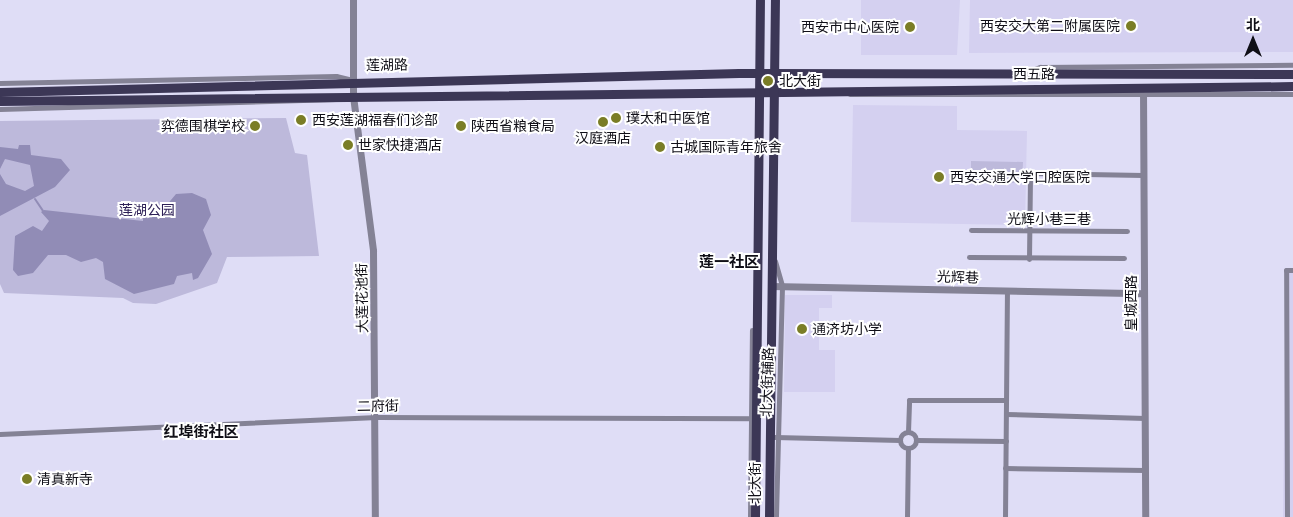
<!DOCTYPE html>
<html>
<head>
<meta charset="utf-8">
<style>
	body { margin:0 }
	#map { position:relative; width:1293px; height:517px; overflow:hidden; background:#dfddf6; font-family:"Exo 2","Noto Sans SC",sans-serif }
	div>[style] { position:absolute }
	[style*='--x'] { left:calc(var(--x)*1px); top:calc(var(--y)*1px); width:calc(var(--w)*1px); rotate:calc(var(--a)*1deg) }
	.built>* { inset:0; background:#d4d0f0 }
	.green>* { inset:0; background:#bdb9db }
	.water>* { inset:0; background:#918cb6 }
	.stream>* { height:2px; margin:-1px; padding:0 1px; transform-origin:1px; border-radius:1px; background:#918cb6 }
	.minor>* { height:5px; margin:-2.5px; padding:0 2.5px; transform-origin:2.5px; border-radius:2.5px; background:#848295 }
	.minor>.ring { margin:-2.5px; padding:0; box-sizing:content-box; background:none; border:5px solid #848295; border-radius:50% }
	.tertiary>* { height:7px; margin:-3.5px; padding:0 3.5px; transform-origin:3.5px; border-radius:3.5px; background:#848295 }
	.primary>* { height:9px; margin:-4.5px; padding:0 4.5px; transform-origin:4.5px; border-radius:4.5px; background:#3c3756 }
	.dots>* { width:14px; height:14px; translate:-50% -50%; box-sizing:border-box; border:2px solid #fff; border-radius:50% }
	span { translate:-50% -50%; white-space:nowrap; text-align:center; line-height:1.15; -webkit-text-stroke:4px #fff; paint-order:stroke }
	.poi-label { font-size:14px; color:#100f17 }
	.right { translate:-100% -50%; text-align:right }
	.left { translate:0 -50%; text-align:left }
	.street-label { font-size:14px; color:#100f17 }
	.park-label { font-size:14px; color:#2e2157 }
	.neighbourhood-label { font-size:15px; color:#100f17; font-weight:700 }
	.north { position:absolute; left:1228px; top:15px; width:50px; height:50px; -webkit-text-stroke:4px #fff; paint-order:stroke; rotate:0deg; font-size:14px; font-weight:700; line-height:20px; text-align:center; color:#100f17 }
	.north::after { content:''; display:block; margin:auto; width:18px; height:22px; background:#100f17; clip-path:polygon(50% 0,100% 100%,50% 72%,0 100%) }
</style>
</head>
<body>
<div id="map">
	<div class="built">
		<i style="clip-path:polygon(861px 0,960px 0,957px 55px,861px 55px)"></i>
		<i style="clip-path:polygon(970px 0,1293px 0,1293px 52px,969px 53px)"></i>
		<i style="clip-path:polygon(853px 105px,957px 106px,957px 130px,1027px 131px,1025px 225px,851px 222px)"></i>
		<i style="clip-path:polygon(1286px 270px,1293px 270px,1293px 517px,1283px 517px)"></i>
		<i style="clip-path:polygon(785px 295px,832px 295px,832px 308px,819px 308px,819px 350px,835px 350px,835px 392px,784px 392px)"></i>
	</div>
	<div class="green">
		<i style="clip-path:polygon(286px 118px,295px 153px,307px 155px,319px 256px,227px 257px,217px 283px,156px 304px,133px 303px,123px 298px,4px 293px,0 284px,0 121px)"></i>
		<i style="clip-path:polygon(971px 161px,1023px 162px,1022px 183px,971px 182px)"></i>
	</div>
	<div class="water">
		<i style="clip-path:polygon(19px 145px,30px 145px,31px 155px,61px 159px,70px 170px,55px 187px,0 216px,0 174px,6px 184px,25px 191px,34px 186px,30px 165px,5px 159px,0 169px,0 147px,18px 149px)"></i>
		<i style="clip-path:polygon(192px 193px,206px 199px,211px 215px,203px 230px,212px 254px,198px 278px,193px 280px,192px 273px,177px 276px,174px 284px,134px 294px,105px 279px,103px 262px,96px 258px,81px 262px,66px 255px,48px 255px,33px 273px,18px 276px,13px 270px,15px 236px,33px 226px,42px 231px,49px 221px,41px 212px,44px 210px,143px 221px,143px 217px,160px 213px,176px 194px)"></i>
	</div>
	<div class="stream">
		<i style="--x:35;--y:199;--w:14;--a:56"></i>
	</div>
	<div class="minor">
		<i style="--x:1029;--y:71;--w:12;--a:-20"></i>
		<i style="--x:1040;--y:67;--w:253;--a:-0.5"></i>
		<i style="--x:0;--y:83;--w:336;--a:-1.2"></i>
		<i style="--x:336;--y:76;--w:17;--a:13"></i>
		<i style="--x:850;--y:94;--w:443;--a:0"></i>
		<i style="--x:0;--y:109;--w:344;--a:-1.7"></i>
		<i style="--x:971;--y:230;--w:156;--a:0.4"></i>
		<i style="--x:969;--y:257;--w:155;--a:0.4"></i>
		<i style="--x:1029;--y:259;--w:86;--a:-89.3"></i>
		<i style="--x:1030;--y:173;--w:113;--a:1"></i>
		<i style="--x:775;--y:261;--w:26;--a:74"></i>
		<i style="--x:782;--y:286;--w:231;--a:91.5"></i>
		<i style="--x:1006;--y:414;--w:139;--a:1.6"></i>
		<i class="ring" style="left:900px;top:432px;width:11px;height:11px"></i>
		<i style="--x:908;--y:432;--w:32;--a:-88"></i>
		<i style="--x:909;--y:400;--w:97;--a:0"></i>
		<i style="--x:0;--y:434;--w:377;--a:-2.6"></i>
		<i style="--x:377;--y:417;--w:379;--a:0.2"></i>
		<i style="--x:775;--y:437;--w:125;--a:1.4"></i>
		<i style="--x:916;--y:440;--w:90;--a:0.6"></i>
		<i style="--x:1005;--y:468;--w:140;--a:0.8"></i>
		<i style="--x:750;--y:517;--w:187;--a:-89.4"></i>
		<i style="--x:907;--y:517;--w:69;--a:-89.2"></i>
		<i style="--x:1005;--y:517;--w:226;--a:-89.5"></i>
		<i style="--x:1287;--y:517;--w:247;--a:-90.2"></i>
		<i style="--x:1286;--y:270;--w:7;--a:0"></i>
	</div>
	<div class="tertiary">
		<i style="--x:353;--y:0;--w:96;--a:90"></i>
		<i style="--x:353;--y:96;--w:156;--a:82.6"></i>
		<i style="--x:373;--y:251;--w:266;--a:89.6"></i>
		<i style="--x:1143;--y:89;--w:428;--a:89.7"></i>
		<i style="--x:771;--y:286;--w:372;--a:1.1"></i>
	</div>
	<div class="primary">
		<i style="--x:0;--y:92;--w:739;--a:-1.47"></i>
		<i style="--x:739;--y:73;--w:554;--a:0.1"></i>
		<i style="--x:0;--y:101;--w:1293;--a:-0.66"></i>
		<i style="--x:755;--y:517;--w:517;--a:-89.45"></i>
		<i style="--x:769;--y:517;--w:517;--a:-89.34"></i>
	</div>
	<div class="dots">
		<i style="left:1131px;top:26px;background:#7a7d26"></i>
		<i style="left:910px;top:27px;background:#7a7d26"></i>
		<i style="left:768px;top:81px;background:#7a7d26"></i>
		<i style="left:616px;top:118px;background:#7a7d26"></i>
		<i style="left:301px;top:120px;background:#7a7d26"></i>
		<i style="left:603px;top:122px;background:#7a7d26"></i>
		<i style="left:255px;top:126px;background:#7a7d26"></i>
		<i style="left:461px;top:126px;background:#7a7d26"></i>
		<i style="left:348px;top:145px;background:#7a7d26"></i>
		<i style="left:660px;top:147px;background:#7a7d26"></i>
		<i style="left:939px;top:177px;background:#7a7d26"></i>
		<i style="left:802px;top:329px;background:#7a7d26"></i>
		<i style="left:27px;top:479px;background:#7a7d26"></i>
	</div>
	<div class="poi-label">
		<span class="right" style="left:1120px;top:26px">西安交大第二附属医院</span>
		<span class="right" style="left:899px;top:27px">西安市中心医院</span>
		<span class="left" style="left:779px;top:81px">北大街</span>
		<span class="left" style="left:626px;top:118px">璞太和中医馆</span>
		<span class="left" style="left:312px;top:120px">西安莲湖福春们诊部</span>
		<span class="right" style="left:245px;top:126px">弈德围棋学校</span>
		<span class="left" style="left:471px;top:126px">陕西省粮食局</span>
		<span style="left:603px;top:138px">汉庭酒店</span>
		<span class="left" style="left:358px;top:145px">世家快捷酒店</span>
		<span class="left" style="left:670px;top:147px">古城国际青年旅舍</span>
		<span class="left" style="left:950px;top:177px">西安交通大学口腔医院</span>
		<span class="left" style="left:812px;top:329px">通济坊小学</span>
		<span class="left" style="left:37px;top:479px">清真新寺</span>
	</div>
	<div class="street-label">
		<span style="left:387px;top:65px;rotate:-1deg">莲湖路</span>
		<span style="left:1034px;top:74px">西五路</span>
		<span style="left:1049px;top:219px">光辉小巷三巷</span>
		<span style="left:958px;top:277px;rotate:2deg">光辉巷</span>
		<span style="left:362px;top:298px;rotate:-91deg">大莲花池街</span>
		<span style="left:1131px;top:303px;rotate:-90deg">皇城西路</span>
		<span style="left:767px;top:382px;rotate:-88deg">北大街辅路</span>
		<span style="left:378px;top:406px;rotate:-1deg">二府街</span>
		<span style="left:755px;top:483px;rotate:-90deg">北大街</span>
	</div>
	<div class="park-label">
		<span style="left:147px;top:210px">莲湖公园</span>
	</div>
	<div class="neighbourhood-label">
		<span style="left:729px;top:262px">莲一社区</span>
		<span style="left:201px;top:432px">红埠街社区</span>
	</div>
	<div class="north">北</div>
</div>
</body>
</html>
